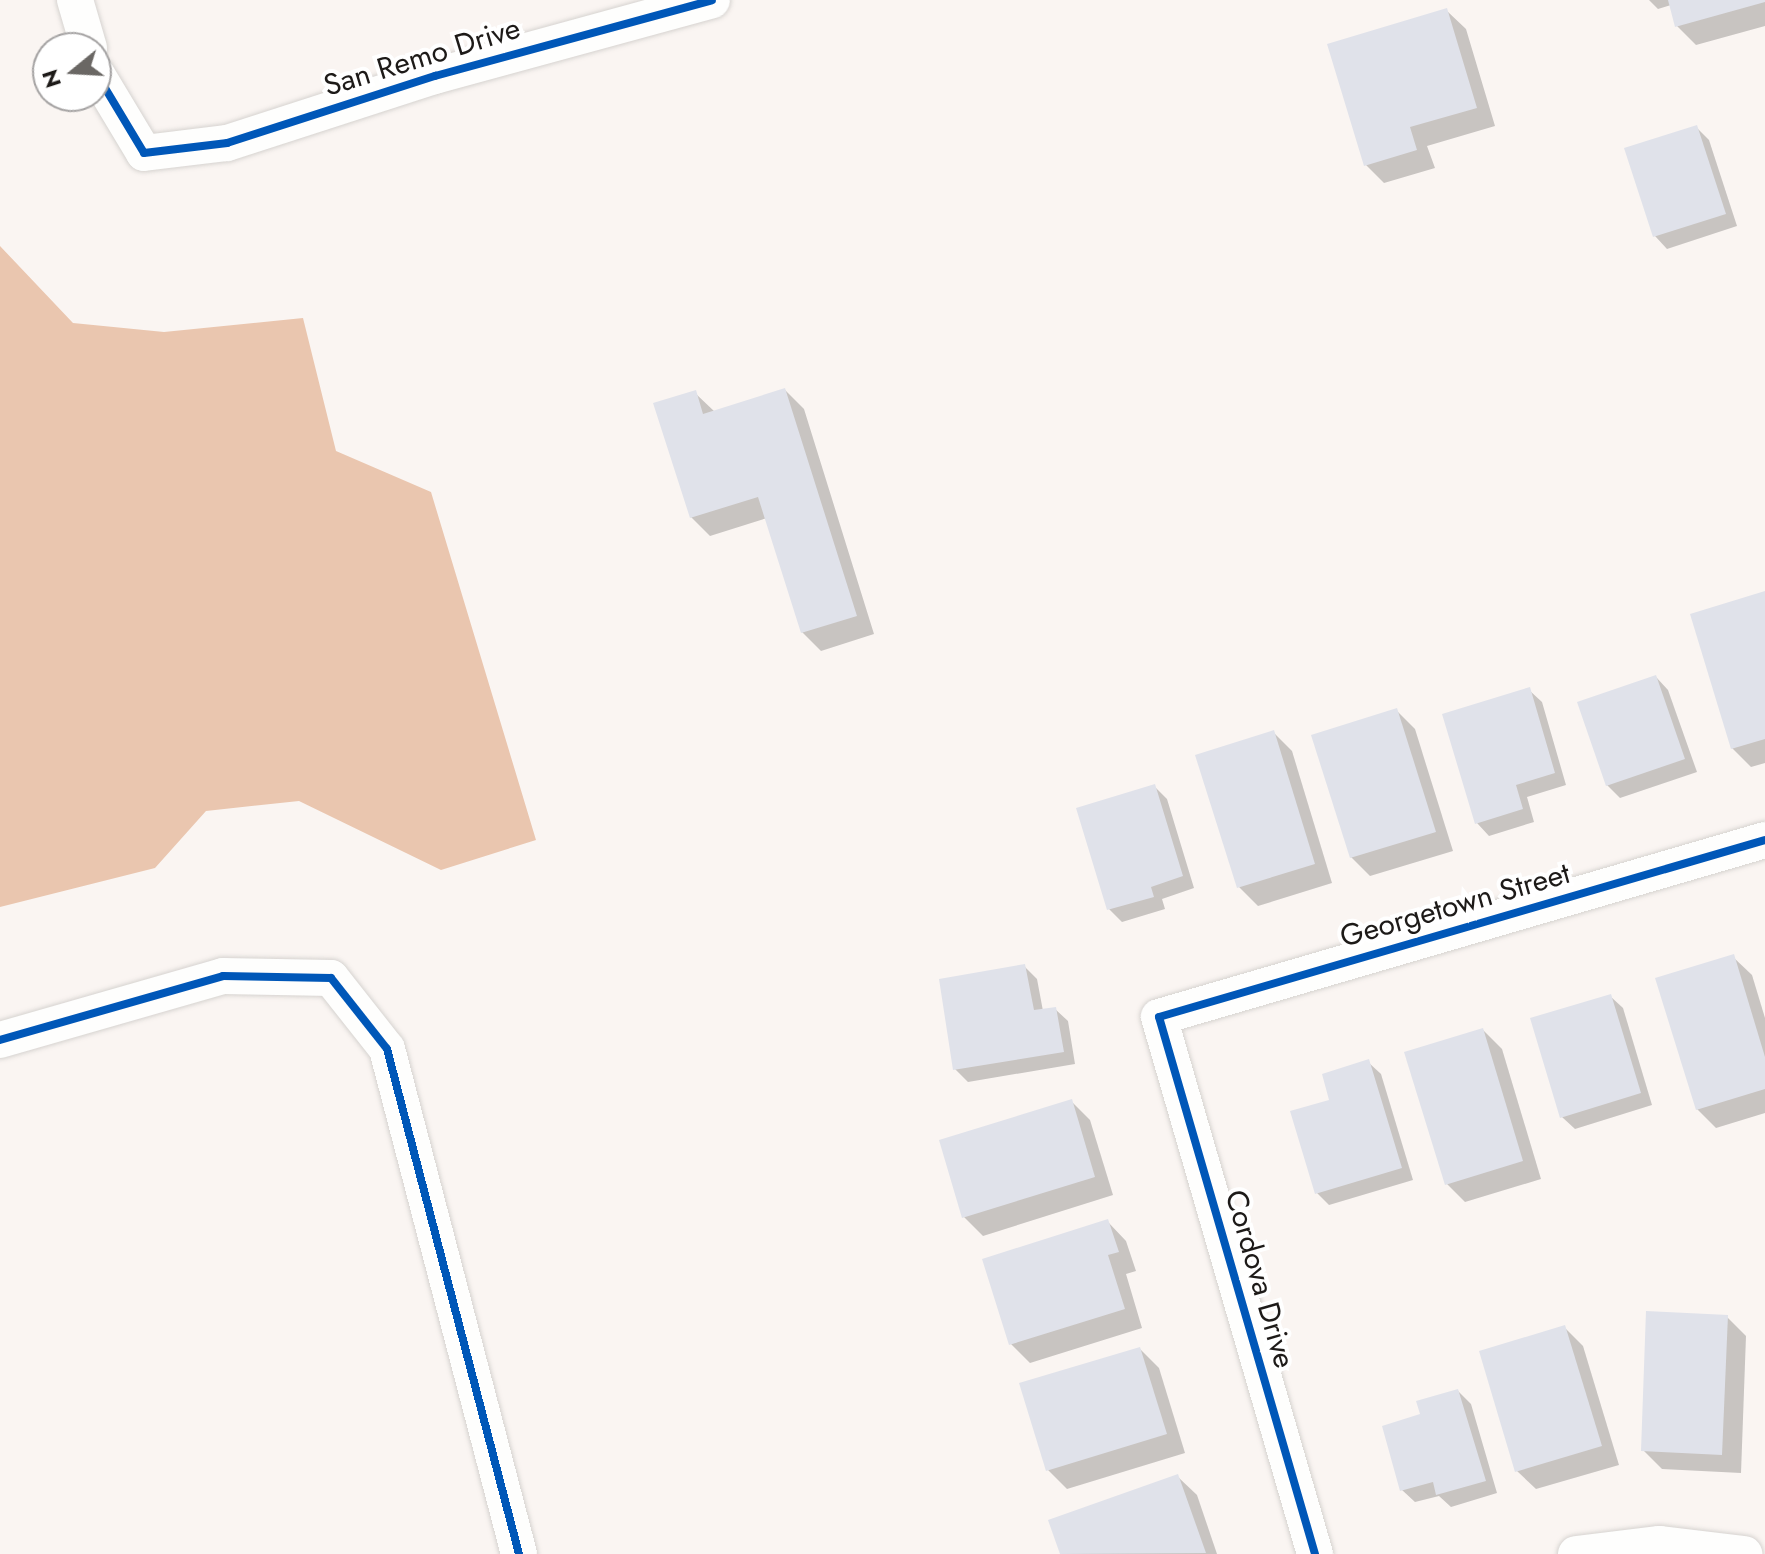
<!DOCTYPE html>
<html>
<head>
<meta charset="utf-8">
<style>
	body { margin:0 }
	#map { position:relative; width:1765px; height:1554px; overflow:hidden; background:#faf5f2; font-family:Jost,sans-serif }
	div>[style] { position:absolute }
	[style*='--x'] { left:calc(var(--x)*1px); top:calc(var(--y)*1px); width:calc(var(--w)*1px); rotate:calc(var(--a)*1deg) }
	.water>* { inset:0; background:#eac6af }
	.shadow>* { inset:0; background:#0003 }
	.building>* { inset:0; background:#e0e2ea }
	.roads { filter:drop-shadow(0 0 2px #d6d3d0) drop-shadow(0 0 2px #d6d3d0) }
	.street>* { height:36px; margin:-18px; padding:0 18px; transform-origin:18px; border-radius:18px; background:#fefefd }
	.cycleway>* { height:8px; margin:-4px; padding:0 4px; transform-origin:4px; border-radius:4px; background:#0057b8 }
	span { translate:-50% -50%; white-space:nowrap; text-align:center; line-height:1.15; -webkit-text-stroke:8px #fff; paint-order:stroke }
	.street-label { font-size:30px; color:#1d1a18 }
	.north { position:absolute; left:32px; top:32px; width:80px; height:80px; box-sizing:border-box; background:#fff; border:2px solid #a5a3a3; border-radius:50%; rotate:252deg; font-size:22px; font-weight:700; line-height:32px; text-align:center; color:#1d1a18 }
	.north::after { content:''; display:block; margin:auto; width:28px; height:36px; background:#6a6764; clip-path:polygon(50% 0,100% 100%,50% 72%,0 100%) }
</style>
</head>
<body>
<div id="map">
	<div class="water">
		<i style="clip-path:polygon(0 246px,73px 323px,164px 332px,303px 318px,336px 451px,431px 492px,536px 840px,441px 870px,299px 801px,206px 811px,155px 868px,0 907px)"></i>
	</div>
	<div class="shadow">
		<i style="clip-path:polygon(1649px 0,1765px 0,1765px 26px,1696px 45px,1677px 26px,1671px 5px,1658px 9px)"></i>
		<i style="clip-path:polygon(1447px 11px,1466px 29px,1495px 126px,1427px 146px,1435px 168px,1384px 183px,1365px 164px)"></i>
		<i style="clip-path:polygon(1696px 127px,1709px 140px,1737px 226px,1667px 249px,1655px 236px)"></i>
		<i style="clip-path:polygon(785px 390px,804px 409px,874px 634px,821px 651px,802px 632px,767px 518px,710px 536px,691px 517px,695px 393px,715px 412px)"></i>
		<i style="clip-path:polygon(1765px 593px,1765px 763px,1751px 767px,1732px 748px)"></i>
		<i style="clip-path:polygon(1656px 677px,1668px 690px,1697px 772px,1620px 798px,1607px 785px)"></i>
		<i style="clip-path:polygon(1529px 690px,1542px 702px,1566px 785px,1527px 797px,1534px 822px,1489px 836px,1477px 823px)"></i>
		<i style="clip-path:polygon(1396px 710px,1415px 729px,1453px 851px,1370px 876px,1351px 857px)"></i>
		<i style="clip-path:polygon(1273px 732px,1292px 751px,1332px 883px,1258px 906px,1239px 887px)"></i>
		<i style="clip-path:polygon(1154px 786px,1167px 799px,1194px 888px,1162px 899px,1165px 909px,1122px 922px,1109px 909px)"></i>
		<i style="clip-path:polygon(1733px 957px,1752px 975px,1765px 1018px,1765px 1113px,1716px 1128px,1697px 1109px)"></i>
		<i style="clip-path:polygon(1025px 967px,1037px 979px,1043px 1011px,1055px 1009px,1068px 1021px,1075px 1064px,968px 1082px,955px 1069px)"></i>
		<i style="clip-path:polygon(1610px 996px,1623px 1008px,1652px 1105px,1575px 1129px,1562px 1117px)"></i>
		<i style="clip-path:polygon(1483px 1030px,1502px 1049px,1541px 1179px,1465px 1202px,1447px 1184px)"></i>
		<i style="clip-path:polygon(1368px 1062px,1381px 1074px,1413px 1180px,1329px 1205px,1317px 1193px,1332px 1101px)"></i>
		<i style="clip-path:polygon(1071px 1101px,1090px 1120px,1113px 1195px,983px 1236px,964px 1217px)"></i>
		<i style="clip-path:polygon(1108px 1222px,1126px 1241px,1136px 1271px,1126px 1274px,1142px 1328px,1030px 1363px,1011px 1344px)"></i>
		<i style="clip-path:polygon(1727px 1317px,1746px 1336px,1741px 1473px,1662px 1469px,1643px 1450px)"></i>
		<i style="clip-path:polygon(1564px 1327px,1583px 1346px,1619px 1465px,1536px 1489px,1517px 1471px)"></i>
		<i style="clip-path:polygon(1140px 1349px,1159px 1368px,1185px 1453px,1067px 1489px,1048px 1470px)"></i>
		<i style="clip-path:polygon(1458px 1391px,1471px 1404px,1497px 1493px,1451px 1507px,1439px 1496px,1415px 1502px,1402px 1490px,1422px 1415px)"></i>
		<i style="clip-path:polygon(1178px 1477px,1197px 1495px,1217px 1554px,1062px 1554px,1050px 1521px)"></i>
	</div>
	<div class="building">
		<i style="clip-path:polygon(1668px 0,1765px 0,1765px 2px,1675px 27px)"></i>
		<i style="clip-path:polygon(1447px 8px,1477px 108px,1410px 127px,1417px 150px,1364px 166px,1327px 44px)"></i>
		<i style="clip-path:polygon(1697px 125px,1726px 214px,1653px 237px,1624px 148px)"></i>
		<i style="clip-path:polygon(785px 388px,857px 616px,801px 633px,758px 497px,690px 518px,653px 403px,696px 390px,703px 414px)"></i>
		<i style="clip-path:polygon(1765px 591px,1765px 739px,1731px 749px,1690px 614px)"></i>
		<i style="clip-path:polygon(1656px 675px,1685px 759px,1606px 786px,1577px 702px)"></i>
		<i style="clip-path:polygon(1530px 687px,1555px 773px,1516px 785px,1523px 809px,1475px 824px,1442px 714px)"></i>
		<i style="clip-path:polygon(1397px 708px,1436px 832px,1350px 858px,1311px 735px)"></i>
		<i style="clip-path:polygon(1274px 730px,1315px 864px,1237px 888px,1195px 755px)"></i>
		<i style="clip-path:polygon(1155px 784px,1183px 876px,1151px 887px,1154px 897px,1107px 910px,1076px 808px)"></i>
		<i style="clip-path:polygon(1734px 954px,1765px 1057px,1765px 1089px,1696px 1110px,1655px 978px)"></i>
		<i style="clip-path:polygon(1025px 964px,1034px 1010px,1056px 1007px,1064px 1052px,953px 1070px,939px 979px)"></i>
		<i style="clip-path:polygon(1611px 994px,1641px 1093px,1560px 1118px,1530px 1018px)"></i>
		<i style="clip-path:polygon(1483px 1028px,1523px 1161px,1445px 1185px,1404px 1052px)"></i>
		<i style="clip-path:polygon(1369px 1059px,1402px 1168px,1315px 1194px,1290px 1111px,1329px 1100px,1322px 1074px)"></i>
		<i style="clip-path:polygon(1072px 1099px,1095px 1177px,962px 1218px,939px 1140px)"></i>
		<i style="clip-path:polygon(1108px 1219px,1119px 1252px,1108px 1255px,1125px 1309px,1009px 1345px,982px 1259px)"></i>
		<i style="clip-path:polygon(1646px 1311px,1728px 1315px,1722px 1455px,1641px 1451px)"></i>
		<i style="clip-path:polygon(1565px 1325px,1602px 1446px,1515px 1472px,1479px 1351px)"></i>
		<i style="clip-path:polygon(1140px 1347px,1167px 1434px,1046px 1471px,1019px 1383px)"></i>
		<i style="clip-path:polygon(1458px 1389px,1486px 1481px,1436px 1495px,1433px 1482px,1400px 1491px,1382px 1426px,1420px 1414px,1416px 1401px)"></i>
		<i style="clip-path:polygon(1178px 1474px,1206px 1553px,1060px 1554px,1048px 1520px)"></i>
	</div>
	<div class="roads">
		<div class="street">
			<i style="--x:75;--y:0;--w:50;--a:73.7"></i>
			<i style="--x:96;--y:73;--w:93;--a:59"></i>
			<i style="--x:144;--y:153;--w:84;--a:-6.9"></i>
			<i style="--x:227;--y:143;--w:219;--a:-17.9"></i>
			<i style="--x:435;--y:76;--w:287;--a:-15.3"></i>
			<i style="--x:0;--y:1040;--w:232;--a:-16"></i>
			<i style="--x:223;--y:976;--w:108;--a:1.1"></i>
			<i style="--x:331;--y:978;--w:90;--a:51.7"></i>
			<i style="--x:387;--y:1049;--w:522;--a:75.35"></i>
			<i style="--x:1315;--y:1554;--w:559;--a:-106.2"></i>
			<i style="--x:1159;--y:1017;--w:631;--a:-16.28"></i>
			<i style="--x:1576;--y:1554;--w:84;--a:-6.9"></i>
			<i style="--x:1659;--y:1544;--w:86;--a:6.7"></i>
		</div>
	</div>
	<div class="cycleway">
		<i style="--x:96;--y:73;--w:93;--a:59"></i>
		<i style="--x:144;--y:153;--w:84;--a:-6.9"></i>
		<i style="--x:227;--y:143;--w:219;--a:-17.9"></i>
		<i style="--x:435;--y:76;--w:287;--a:-15.3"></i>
		<i style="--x:0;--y:1040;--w:232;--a:-16"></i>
		<i style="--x:223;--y:976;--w:108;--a:1.1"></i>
		<i style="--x:331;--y:978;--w:90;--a:51.7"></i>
		<i style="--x:387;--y:1049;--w:522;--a:75.35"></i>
		<i style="--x:1315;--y:1554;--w:559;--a:-106.2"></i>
		<i style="--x:1159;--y:1017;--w:631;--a:-16.28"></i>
	</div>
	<div class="street-label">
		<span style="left:422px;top:57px;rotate:-17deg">San Remo Drive</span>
		<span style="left:1455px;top:905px;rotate:-16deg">Georgetown Street</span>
		<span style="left:1260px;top:1279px;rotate:74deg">Cordova Drive</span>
	</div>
	<div class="north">N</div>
</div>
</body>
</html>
